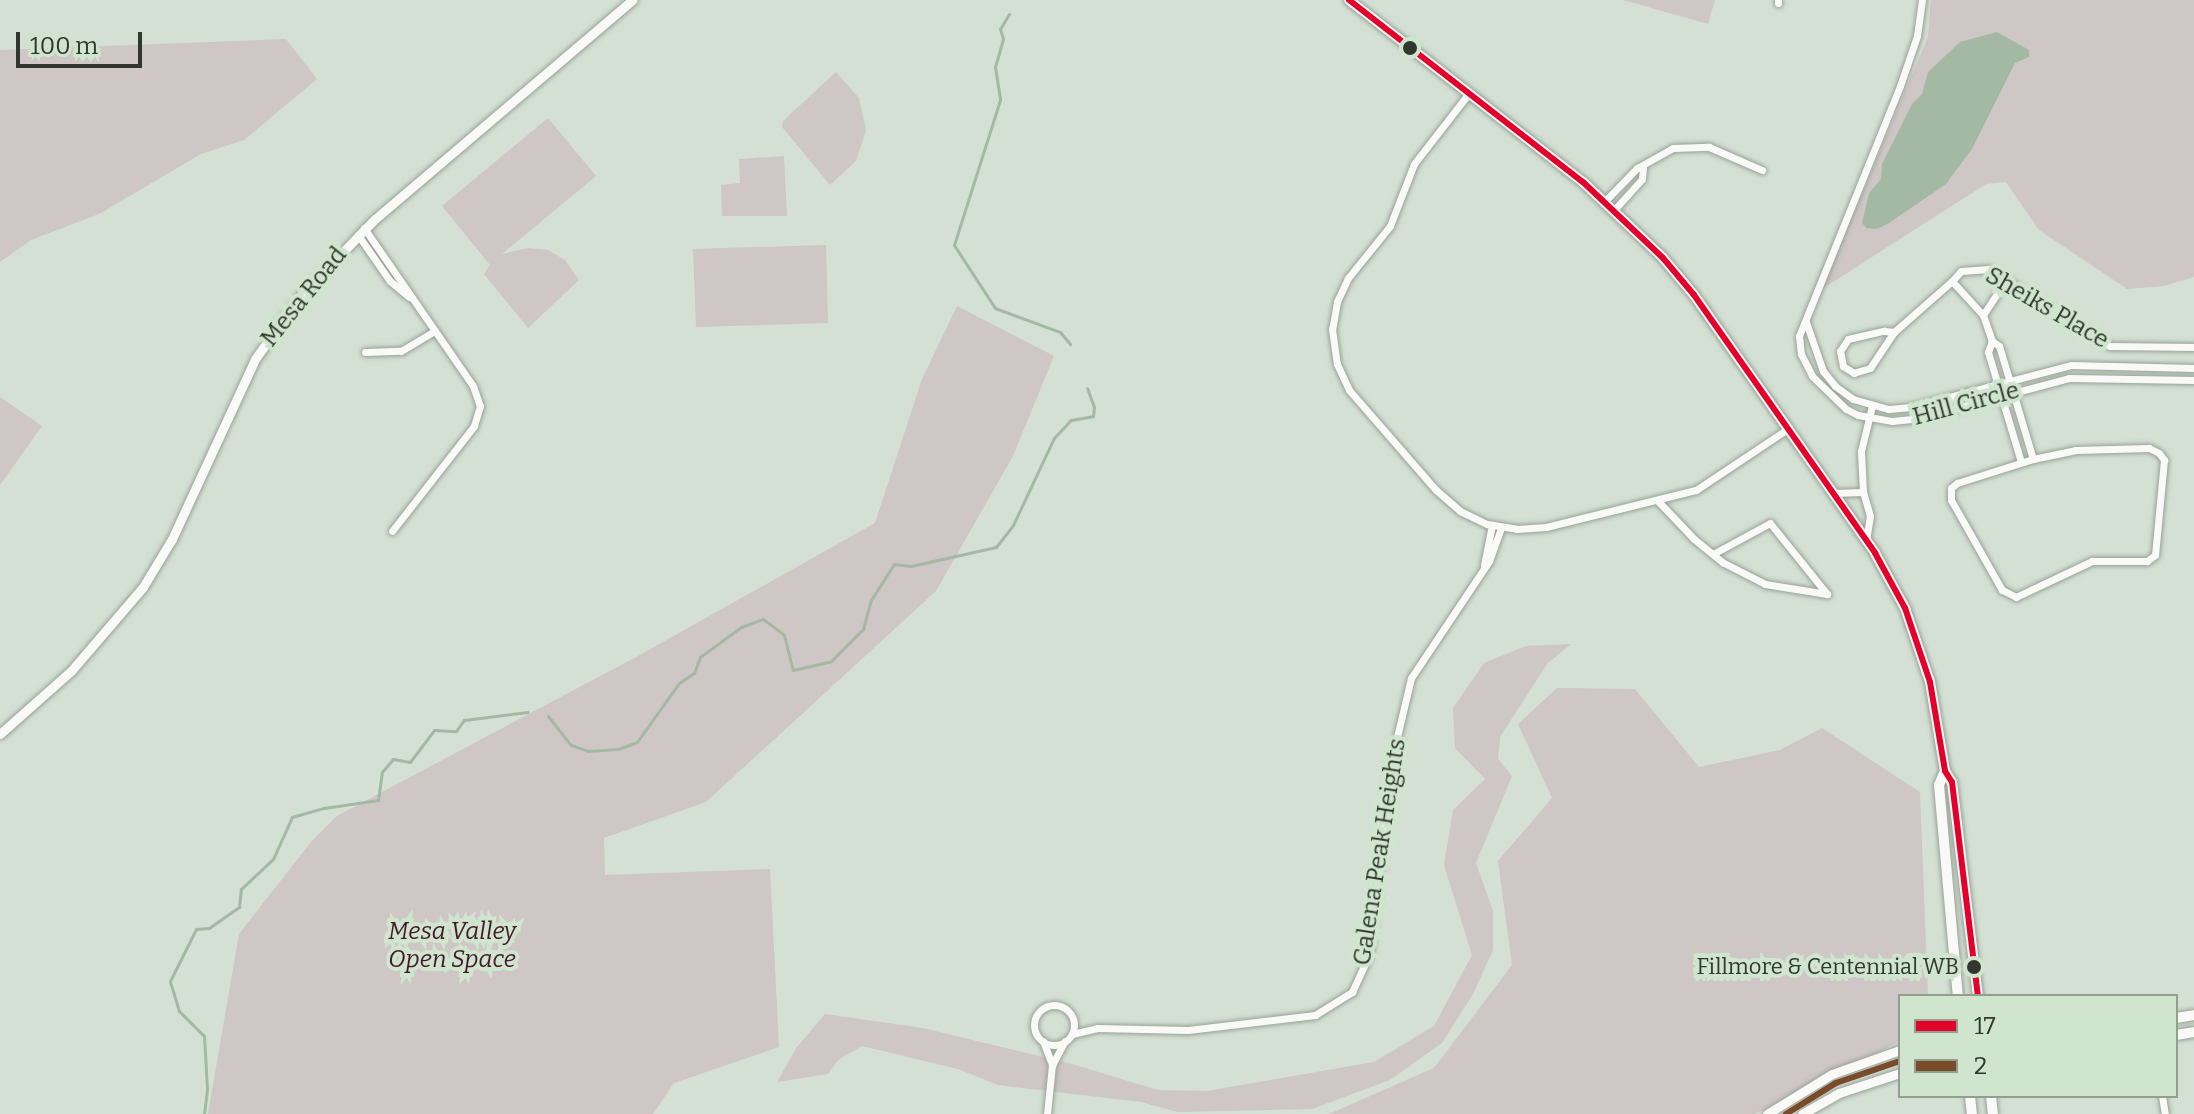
<!DOCTYPE html>
<html>
<head>
<meta charset="utf-8">
<style>
	body { margin:0 }
	#map { position:relative; width:2194px; height:1114px; overflow:hidden; background:#d4e0d3; font-family:Bitter,serif }
	div>[style] { position:absolute }
	[style*='--x'] { left:calc(var(--x)*1px); top:calc(var(--y)*1px); width:calc(var(--w)*1px); rotate:calc(var(--a)*1deg) }
	.green>* { inset:0; background:#cfc6c6 }
	.water>* { inset:0; background:#a4b9a3 }
	.stream>* { height:3px; margin:-1.5px; padding:0 1.5px; transform-origin:1.5px; border-radius:1.5px; background:#a4b9a3 }
	.roads { filter:drop-shadow(0 0 2px #99a299) drop-shadow(0 0 2px #99a299) }
	.street>* { height:7px; margin:-3.5px; padding:0 3.5px; transform-origin:3.5px; border-radius:3.5px; background:#f9faf8 }
	.street>.ring { margin:-3.5px; padding:0; box-sizing:content-box; background:none; border:7px solid #f9faf8; border-radius:50% }
	.secondary>* { height:9px; margin:-4.5px; padding:0 4.5px; transform-origin:4.5px; border-radius:4.5px; background:#f9faf8 }
	.primary>* { height:10px; margin:-5px; padding:0 5px; transform-origin:5px; border-radius:5px; background:#f9faf8 }
	.bus-1>* { height:6px; margin:-3px; padding:0 3px; transform-origin:3px; border-radius:3px; background:#e4002b }
	.bus-2>* { height:6px; margin:-3px; padding:0 3px; transform-origin:3px; border-radius:3px; background:#7a4b2a }
	.dots>* { width:22px; height:22px; translate:-50% -50%; box-sizing:border-box; border:4px solid #d0e5ce; border-radius:50% }
	span { translate:-50% -50%; white-space:nowrap; text-align:center; line-height:1.15; -webkit-text-stroke:8px #d0e5ce; paint-order:stroke }
	.bus-label { font-size:22px; color:#2f372e }
	.right { translate:-100% -50%; text-align:right }
	.street-label { font-size:24px; color:#2f372e }
	.park-label { font-size:24px; color:#45182e; font-style:italic }
	.legend { position:absolute; left:1898px; top:994px; width:280px; height:104px; box-sizing:border-box; background:#d0e5ce; border:2px solid #909f8e; margin:0; padding:10px 14px; list-style:none; font-size:24px; color:#2f372e }
	.legend li { display:flex; align-items:center; gap:16px; height:40px }
	.legend b { width:40px; border:2px solid #909f8e }
	.scale { position:absolute; left:16px; top:32px; width:126px; height:36px; box-sizing:border-box; border:4px solid #2f372e; border-top:0; padding-left:10px; font-size:24px; line-height:28px; white-space:nowrap; color:#2f372e; -webkit-text-stroke:6px #d0e5ce; paint-order:stroke }
</style>
</head>
<body>
<div id="map">
	<div class="green">
		<i style="clip-path:polygon(1623px 0,1715px 0,1708px 24px)"></i>
		<i style="clip-path:polygon(1931px 0,2194px 0,2194px 277px,2164px 286px,2127px 289px,2039px 230px,2006px 182px,1986px 184px,1822px 289px,1928px 37px)"></i>
		<i style="clip-path:polygon(286px 39px,317px 79px,244px 140px,201px 154px,99px 214px,31px 240px,0 262px,0 50px)"></i>
		<i style="clip-path:polygon(836px 72px,859px 98px,866px 130px,856px 161px,830px 185px,782px 127px,783px 121px)"></i>
		<i style="clip-path:polygon(548px 118px,596px 176px,502px 254px,528px 248px,548px 250px,565px 260px,579px 280px,528px 328px,484px 274px,490px 265px,442px 206px)"></i>
		<i style="clip-path:polygon(784px 156px,787px 216px,722px 216px,721px 185px,740px 183px,739px 159px)"></i>
		<i style="clip-path:polygon(826px 245px,828px 323px,696px 327px,693px 249px)"></i>
		<i style="clip-path:polygon(957px 306px,1054px 356px,1013px 456px,936px 591px,706px 802px,604px 838px,605px 875px,770px 869px,779px 1047px,674px 1083px,653px 1114px,208px 1114px,239px 934px,311px 842px,337px 816px,638px 656px,875px 523px,922px 379px)"></i>
		<i style="clip-path:polygon(0 397px,42px 426px,0 485px)"></i>
		<i style="clip-path:polygon(1571px 644px,1547px 664px,1500px 737px,1498px 759px,1512px 776px,1476px 863px,1493px 911px,1493px 950px,1473px 994px,1442px 1043px,1390px 1080px,1312px 1109px,1178px 1112px,1141px 1102px,998px 1085px,958px 1069px,862px 1046px,838px 1060px,828px 1074px,777px 1082px,797px 1047px,825px 1014px,923px 1028px,1072px 1064px,1158px 1090px,1207px 1091px,1374px 1062px,1434px 1026px,1472px 955px,1444px 865px,1453px 810px,1485px 779px,1455px 748px,1453px 708px,1484px 663px,1526px 646px)"></i>
		<i style="clip-path:polygon(1557px 688px,1635px 689px,1699px 767px,1780px 750px,1822px 728px,1920px 792px,1928px 996px,1900px 996px,1900px 1041px,1755px 1114px,1329px 1114px,1434px 1068px,1512px 965px,1498px 861px,1552px 798px,1518px 724px)"></i>
	</div>
	<div class="water">
		<i style="clip-path:polygon(1997px 32px,2029px 50px,2029px 57px,2015px 63px,1972px 149px,1946px 184px,1889px 223px,1877px 229px,1866px 228px,1862px 223px,1869px 193px,1881px 179px,1882px 164px,1912px 104px,1922px 94px,1928px 72px,1960px 42px)"></i>
	</div>
	<div class="stream">
		<i style="--x:1009;--y:14;--w:17;--a:121"></i>
		<i style="--x:1000;--y:29;--w:10;--a:73"></i>
		<i style="--x:1003;--y:39;--w:29;--a:106"></i>
		<i style="--x:995;--y:67;--w:33;--a:81"></i>
		<i style="--x:1000;--y:100;--w:152;--a:107.6"></i>
		<i style="--x:954;--y:245;--w:75;--a:56.9"></i>
		<i style="--x:995;--y:308;--w:69;--a:20.3"></i>
		<i style="--x:1060;--y:332;--w:16;--a:50"></i>
		<i style="--x:548;--y:716;--w:37;--a:52"></i>
		<i style="--x:571;--y:745;--w:18;--a:19"></i>
		<i style="--x:588;--y:751;--w:30;--a:-4"></i>
		<i style="--x:618;--y:749;--w:20;--a:-20"></i>
		<i style="--x:637;--y:742;--w:72;--a:-54.6"></i>
		<i style="--x:679;--y:683;--w:18;--a:-34"></i>
		<i style="--x:694;--y:673;--w:17;--a:-69"></i>
		<i style="--x:700;--y:657;--w:51;--a:-36.2"></i>
		<i style="--x:741;--y:627;--w:23;--a:-20"></i>
		<i style="--x:763;--y:619;--w:26;--a:37"></i>
		<i style="--x:784;--y:635;--w:36;--a:76"></i>
		<i style="--x:793;--y:670;--w:39;--a:-13"></i>
		<i style="--x:831;--y:661;--w:45;--a:-45"></i>
		<i style="--x:863;--y:629;--w:30;--a:-75"></i>
		<i style="--x:871;--y:600;--w:43;--a:-57.4"></i>
		<i style="--x:894;--y:564;--w:17;--a:7"></i>
		<i style="--x:911;--y:566;--w:87;--a:-12.6"></i>
		<i style="--x:996;--y:547;--w:28;--a:-52"></i>
		<i style="--x:1013;--y:525;--w:96;--a:-64.8"></i>
		<i style="--x:1054;--y:438;--w:25;--a:-47"></i>
		<i style="--x:1071;--y:420;--w:22;--a:-10"></i>
		<i style="--x:1093;--y:416;--w:9;--a:-84"></i>
		<i style="--x:1094;--y:407;--w:20;--a:-110"></i>
		<i style="--x:204;--y:1114;--w:26;--a:-83"></i>
		<i style="--x:207;--y:1088;--w:52;--a:-93.3"></i>
		<i style="--x:204;--y:1036;--w:35;--a:-135"></i>
		<i style="--x:179;--y:1011;--w:31;--a:-107"></i>
		<i style="--x:170;--y:981;--w:58;--a:-63.4"></i>
		<i style="--x:196;--y:929;--w:13;--a:-4"></i>
		<i style="--x:209;--y:928;--w:37;--a:-35"></i>
		<i style="--x:239;--y:907;--w:18;--a:-84"></i>
		<i style="--x:241;--y:889;--w:44;--a:-43.2"></i>
		<i style="--x:273;--y:859;--w:46;--a:-65.7"></i>
		<i style="--x:292;--y:817;--w:33;--a:-16"></i>
		<i style="--x:324;--y:808;--w:55;--a:-8.4"></i>
		<i style="--x:378;--y:800;--w:28;--a:-82"></i>
		<i style="--x:382;--y:772;--w:17;--a:-50"></i>
		<i style="--x:393;--y:759;--w:17;--a:10"></i>
		<i style="--x:410;--y:762;--w:40;--a:-53"></i>
		<i style="--x:434;--y:730;--w:22;--a:3"></i>
		<i style="--x:456;--y:731;--w:14;--a:-54"></i>
		<i style="--x:464;--y:720;--w:64;--a:-7.1"></i>
	</div>
	<div class="roads">
		<div class="street">
			<i style="--x:1778;--y:0;--w:3;--a:90"></i>
			<i style="--x:1922;--y:0;--w:36;--a:98"></i>
			<i style="--x:1917;--y:36;--w:53;--a:108.8"></i>
			<i style="--x:1900;--y:86;--w:270;--a:112"></i>
			<i style="--x:1799;--y:336;--w:18;--a:84"></i>
			<i style="--x:1801;--y:354;--w:25;--a:63"></i>
			<i style="--x:1812;--y:376;--w:47;--a:44.1"></i>
			<i style="--x:1846;--y:409;--w:13;--a:27"></i>
			<i style="--x:1858;--y:415;--w:35;--a:10"></i>
			<i style="--x:1892;--y:421;--w:27;--a:-6"></i>
			<i style="--x:1919;--y:418;--w:155;--a:-14.9"></i>
			<i style="--x:2069;--y:378;--w:125;--a:0.9"></i>
			<i style="--x:1469;--y:93;--w:90;--a:127.8"></i>
			<i style="--x:1414;--y:164;--w:66;--a:111.2"></i>
			<i style="--x:1390;--y:226;--w:67;--a:128.9"></i>
			<i style="--x:1348;--y:278;--w:26;--a:115"></i>
			<i style="--x:1337;--y:302;--w:27;--a:100"></i>
			<i style="--x:1332;--y:329;--w:35;--a:82"></i>
			<i style="--x:1337;--y:364;--w:29;--a:65"></i>
			<i style="--x:1349;--y:390;--w:133;--a:49"></i>
			<i style="--x:1436;--y:490;--w:32;--a:41"></i>
			<i style="--x:1460;--y:511;--w:30;--a:26"></i>
			<i style="--x:1487;--y:524;--w:30;--a:9"></i>
			<i style="--x:1517;--y:529;--w:29;--a:-4"></i>
			<i style="--x:1546;--y:527;--w:154;--a:-13.9"></i>
			<i style="--x:1696;--y:490;--w:112;--a:-33.7"></i>
			<i style="--x:1605;--y:201;--w:46;--a:-45.9"></i>
			<i style="--x:1637;--y:168;--w:41;--a:-29.1"></i>
			<i style="--x:1673;--y:148;--w:36;--a:-2"></i>
			<i style="--x:1709;--y:147;--w:58;--a:23.5"></i>
			<i style="--x:1615;--y:209;--w:40;--a:-48"></i>
			<i style="--x:1642;--y:179;--w:12;--a:-85"></i>
			<i style="--x:364;--y:228;--w:192;--a:55.4"></i>
			<i style="--x:473;--y:386;--w:21;--a:71"></i>
			<i style="--x:480;--y:406;--w:21;--a:107"></i>
			<i style="--x:474;--y:426;--w:133;--a:128"></i>
			<i style="--x:358;--y:235;--w:56;--a:55.2"></i>
			<i style="--x:390;--y:281;--w:25;--a:40"></i>
			<i style="--x:1983;--y:315;--w:42;--a:-56.7"></i>
			<i style="--x:1806;--y:322;--w:52;--a:70.9"></i>
			<i style="--x:1823;--y:371;--w:19;--a:51"></i>
			<i style="--x:1835;--y:386;--w:22;--a:36"></i>
			<i style="--x:1853;--y:399;--w:37;--a:16"></i>
			<i style="--x:1889;--y:409;--w:22;--a:-5"></i>
			<i style="--x:1911;--y:407;--w:165;--a:-14.7"></i>
			<i style="--x:2071;--y:365;--w:123;--a:1.4"></i>
			<i style="--x:1894;--y:332;--w:43;--a:123.7"></i>
			<i style="--x:1870;--y:368;--w:17;--a:163"></i>
			<i style="--x:1854;--y:373;--w:13;--a:-148"></i>
			<i style="--x:1843;--y:366;--w:15;--a:-101"></i>
			<i style="--x:1840;--y:351;--w:14;--a:-56"></i>
			<i style="--x:1848;--y:339;--w:37;--a:-13"></i>
			<i style="--x:1884;--y:331;--w:10;--a:6"></i>
			<i style="--x:1894;--y:332;--w:77;--a:-41.3"></i>
			<i style="--x:1992;--y:341;--w:12;--a:110"></i>
			<i style="--x:1988;--y:352;--w:115;--a:73.3"></i>
			<i style="--x:365;--y:352;--w:36;--a:-2"></i>
			<i style="--x:401;--y:351;--w:39;--a:-31"></i>
			<i style="--x:2149;--y:448;--w:11;--a:27"></i>
			<i style="--x:2159;--y:453;--w:9;--a:54"></i>
			<i style="--x:2164;--y:460;--w:95;--a:95.4"></i>
			<i style="--x:2155;--y:555;--w:10;--a:143"></i>
			<i style="--x:2147;--y:561;--w:55;--a:180"></i>
			<i style="--x:2092;--y:561;--w:84;--a:154.7"></i>
			<i style="--x:2016;--y:597;--w:16;--a:-153"></i>
			<i style="--x:2002;--y:590;--w:103;--a:-119.5"></i>
			<i style="--x:1951;--y:500;--w:12;--a:-90"></i>
			<i style="--x:1951;--y:488;--w:8;--a:-40"></i>
			<i style="--x:1957;--y:483;--w:80;--a:-17.5"></i>
			<i style="--x:2033;--y:459;--w:44;--a:-11.8"></i>
			<i style="--x:2076;--y:450;--w:73;--a:-1.6"></i>
			<i style="--x:2033;--y:459;--w:118;--a:-106.7"></i>
			<i style="--x:1999;--y:346;--w:9;--a:-144"></i>
			<i style="--x:1992;--y:341;--w:28;--a:-109"></i>
			<i style="--x:1983;--y:315;--w:46;--a:-132.4"></i>
			<i style="--x:1952;--y:281;--w:13;--a:-48"></i>
			<i style="--x:1961;--y:271;--w:28;--a:-4"></i>
			<i style="--x:1989;--y:269;--w:143;--a:32.5"></i>
			<i style="--x:2110;--y:346;--w:84;--a:0.7"></i>
			<i style="--x:1833;--y:493;--w:30;--a:-2"></i>
			<i style="--x:1658;--y:501;--w:52;--a:46.5"></i>
			<i style="--x:1694;--y:539;--w:38;--a:39"></i>
			<i style="--x:1724;--y:563;--w:46;--a:27.1"></i>
			<i style="--x:1765;--y:584;--w:63;--a:9.2"></i>
			<i style="--x:1827;--y:594;--w:91;--a:-128.8"></i>
			<i style="--x:1770;--y:523;--w:65;--a:151.5"></i>
			<i style="--x:1866;--y:541;--w:25;--a:-81"></i>
			<i style="--x:1870;--y:516;--w:25;--a:-106"></i>
			<i style="--x:1863;--y:492;--w:41;--a:-92.8"></i>
			<i style="--x:1861;--y:451;--w:46;--a:-76.3"></i>
			<i style="--x:1484;--y:565;--w:41;--a:-78.7"></i>
			<i class="ring" style="left:1034px;top:1005px;width:33px;height:33px"></i>
			<i style="--x:1072;--y:1034;--w:26;--a:-13"></i>
			<i style="--x:1097;--y:1028;--w:91;--a:1.3"></i>
			<i style="--x:1188;--y:1030;--w:128;--a:-6.7"></i>
			<i style="--x:1315;--y:1015;--w:44;--a:-31.9"></i>
			<i style="--x:1352;--y:992;--w:41;--a:-65.3"></i>
			<i style="--x:1369;--y:955;--w:202;--a:-83.2"></i>
			<i style="--x:1393;--y:754;--w:78;--a:-76.7"></i>
			<i style="--x:1411;--y:678;--w:141;--a:-56.3"></i>
			<i style="--x:1489;--y:561;--w:35;--a:-70"></i>
			<i style="--x:1043;--y:1041;--w:26;--a:69"></i>
			<i style="--x:2162;--y:1096;--w:18;--a:81"></i>
			<i style="--x:1047;--y:1114;--w:49;--a:-84.2"></i>
			<i style="--x:1052;--y:1065;--w:27;--a:-62"></i>
		</div>
		<div class="secondary">
			<i style="--x:0;--y:734;--w:95;--a:-41.6"></i>
			<i style="--x:71;--y:671;--w:111;--a:-49.4"></i>
			<i style="--x:143;--y:587;--w:56;--a:-58.9"></i>
			<i style="--x:172;--y:539;--w:198;--a:-65.2"></i>
			<i style="--x:255;--y:359;--w:80;--a:-54.1"></i>
			<i style="--x:302;--y:294;--w:105;--a:-45.8"></i>
			<i style="--x:375;--y:219;--w:338;--a:-40.4"></i>
			<i style="--x:1767;--y:1114;--w:76;--a:-31.6"></i>
			<i style="--x:1832;--y:1074;--w:72;--a:-19.4"></i>
			<i style="--x:1802;--y:1114;--w:43;--a:-29.6"></i>
			<i style="--x:1839;--y:1093;--w:64;--a:-18.2"></i>
		</div>
		<div class="primary">
			<i style="--x:1349;--y:0;--w:296;--a:37.9"></i>
			<i style="--x:1583;--y:182;--w:110;--a:43.5"></i>
			<i style="--x:1663;--y:258;--w:48;--a:50"></i>
			<i style="--x:1694;--y:295;--w:315;--a:54.9"></i>
			<i style="--x:1875;--y:553;--w:63;--a:61.4"></i>
			<i style="--x:1905;--y:608;--w:78;--a:71.3"></i>
			<i style="--x:1930;--y:682;--w:90;--a:80.4"></i>
			<i style="--x:1945;--y:771;--w:13;--a:58"></i>
			<i style="--x:1952;--y:782;--w:216;--a:83.1"></i>
			<i style="--x:1945;--y:771;--w:15;--a:113"></i>
			<i style="--x:1939;--y:785;--w:212;--a:84.9"></i>
			<i style="--x:2176;--y:1018;--w:18;--a:-9"></i>
			<i style="--x:2176;--y:1035;--w:18;--a:-9"></i>
			<i style="--x:1970;--y:1096;--w:18;--a:84"></i>
			<i style="--x:1991;--y:1096;--w:18;--a:84"></i>
		</div>
	</div>
	<div class="bus-1">
		<i style="--x:1349;--y:0;--w:296;--a:37.9"></i>
		<i style="--x:1583;--y:182;--w:110;--a:43.5"></i>
		<i style="--x:1663;--y:258;--w:48;--a:50"></i>
		<i style="--x:1694;--y:295;--w:315;--a:54.9"></i>
		<i style="--x:1875;--y:553;--w:63;--a:61.4"></i>
		<i style="--x:1905;--y:608;--w:78;--a:71.3"></i>
		<i style="--x:1930;--y:682;--w:90;--a:80.4"></i>
		<i style="--x:1945;--y:771;--w:13;--a:58"></i>
		<i style="--x:1952;--y:782;--w:216;--a:83.1"></i>
	</div>
	<div class="bus-2">
		<i style="--x:1786;--y:1114;--w:59;--a:-31.8"></i>
		<i style="--x:1836;--y:1083;--w:68;--a:-19"></i>
	</div>
	<div class="dots">
		<i style="left:1410px;top:48px;background:#2f372e"></i>
		<i style="left:1974px;top:967px;background:#2f372e"></i>
	</div>
	<div class="bus-label">
		<span class="right" style="left:1959px;top:967px">Fillmore &amp; Centennial WB</span>
	</div>
	<div class="street-label">
		<span style="left:304px;top:297px;rotate:-51deg">Mesa Road</span>
		<span style="left:2047px;top:308px;rotate:30deg">Sheiks Place</span>
		<span style="left:1966px;top:404px;rotate:-15deg">Hill Circle</span>
		<span style="left:1380px;top:852px;rotate:-81deg">Galena Peak Heights</span>
	</div>
	<div class="park-label">
		<span style="left:452px;top:946px">Mesa Valley<br>Open Space</span>
	</div>
	<ul class="legend">
	<li><b style="height:10px;background:#e4002b"></b>17</li>
	<li><b style="height:10px;background:#7a4b2a"></b>2</li>
	</ul>
	<div class="scale">100 m</div>
</div>
</body>
</html>
